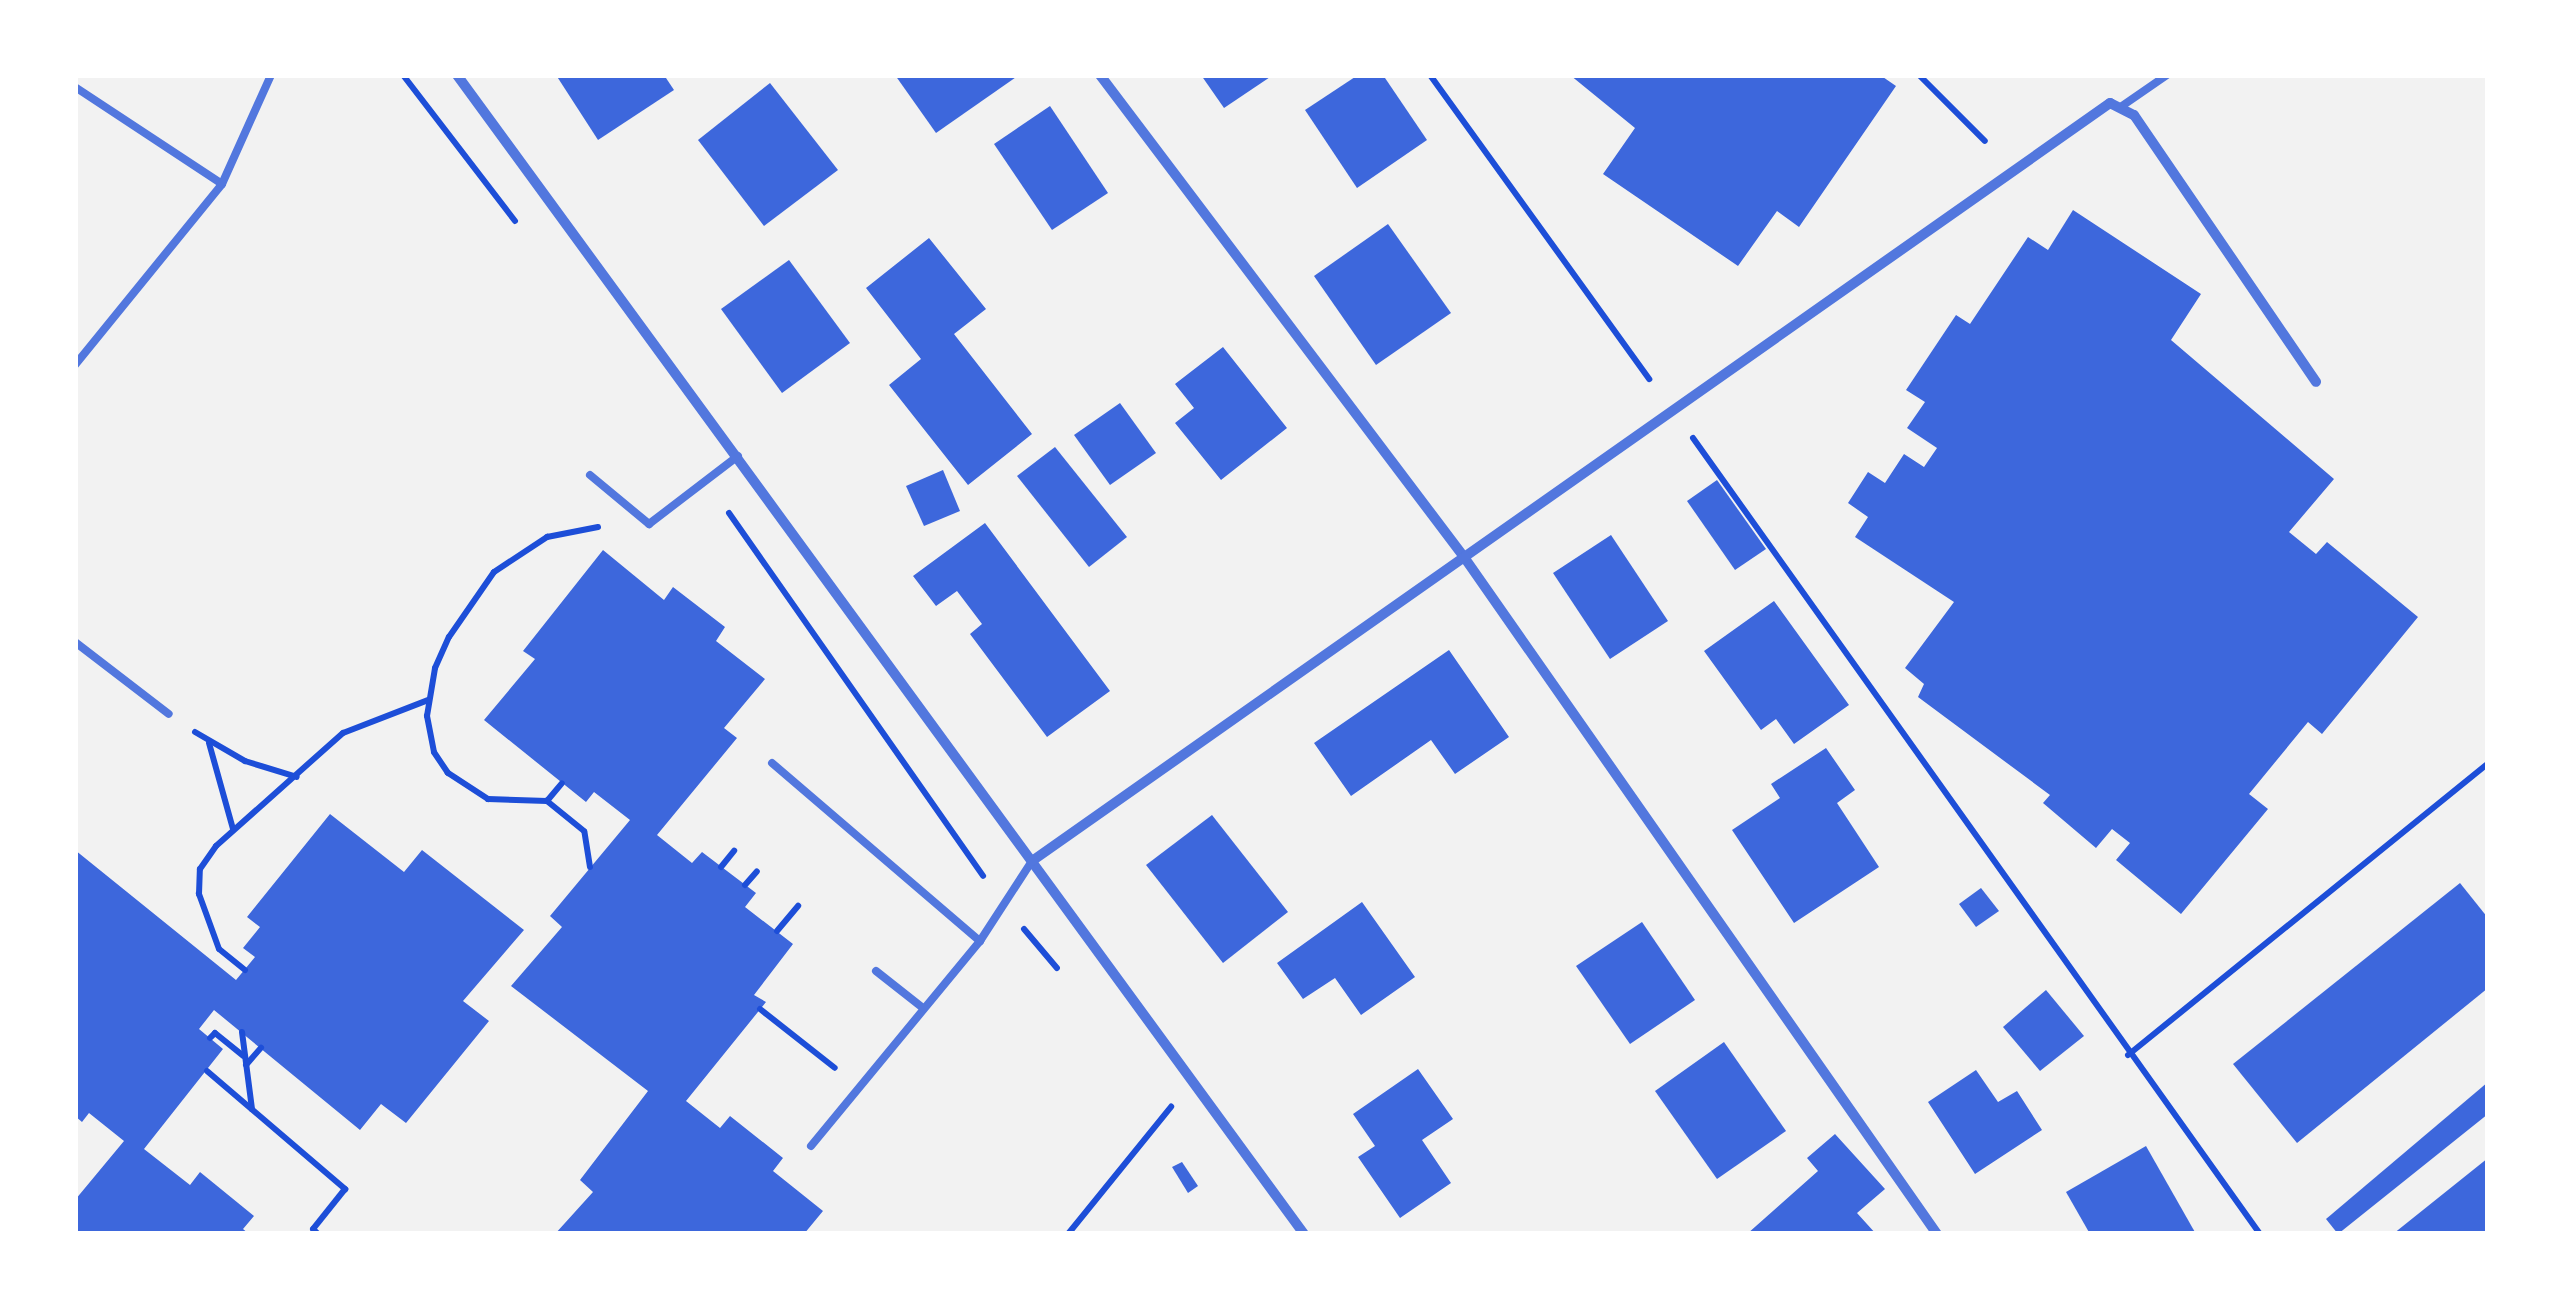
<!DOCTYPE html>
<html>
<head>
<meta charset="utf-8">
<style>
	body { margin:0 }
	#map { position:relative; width:2563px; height:1309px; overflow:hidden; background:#f2f2f2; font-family:"Roboto Condensed",sans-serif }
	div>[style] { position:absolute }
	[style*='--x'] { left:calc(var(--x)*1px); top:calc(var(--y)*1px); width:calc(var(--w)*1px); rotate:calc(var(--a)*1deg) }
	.building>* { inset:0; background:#3d67dc }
	.path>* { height:6px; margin:-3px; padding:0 3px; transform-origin:3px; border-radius:3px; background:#1d4ed8 }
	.service>* { height:8px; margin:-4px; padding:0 4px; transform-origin:4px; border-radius:4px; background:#5277de }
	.minor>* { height:10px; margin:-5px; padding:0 5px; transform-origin:5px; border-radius:5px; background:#5277de }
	span { translate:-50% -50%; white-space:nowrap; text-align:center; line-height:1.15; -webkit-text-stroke:10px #fff; paint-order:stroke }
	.frame { position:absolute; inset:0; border:78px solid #fff; pointer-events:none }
</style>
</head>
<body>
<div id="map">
	<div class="building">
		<i style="clip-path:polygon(556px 75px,664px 75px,674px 90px,598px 140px)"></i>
		<i style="clip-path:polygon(895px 75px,1019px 75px,936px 133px)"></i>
		<i style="clip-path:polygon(1201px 75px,1273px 75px,1224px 108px)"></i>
		<i style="clip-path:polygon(1358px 75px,1383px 75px,1427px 140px,1357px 188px,1305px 110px)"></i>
		<i style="clip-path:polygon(1570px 75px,1880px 75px,1896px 86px,1799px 227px,1777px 211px,1738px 266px,1603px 174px,1635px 128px)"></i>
		<i style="clip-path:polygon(770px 83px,838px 170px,764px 226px,698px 140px)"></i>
		<i style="clip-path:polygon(1050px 106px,1108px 193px,1052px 230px,994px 144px)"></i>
		<i style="clip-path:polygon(2073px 210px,2201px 294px,2171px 340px,2334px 479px,2289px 532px,2316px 554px,2327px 542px,2418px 617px,2322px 734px,2308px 722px,2249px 794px,2268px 809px,2181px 914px,2116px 860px,2130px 843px,2112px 829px,2096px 848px,2043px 803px,2050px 795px,1918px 697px,1924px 684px,1905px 668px,1954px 602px,1855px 537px,1868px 517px,1848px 503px,1868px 472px,1885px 483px,1904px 454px,1924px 467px,1937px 448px,1907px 428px,1925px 402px,1906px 390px,1956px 315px,1970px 324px,2028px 237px,2048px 250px)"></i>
		<i style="clip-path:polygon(1388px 224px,1451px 313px,1376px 365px,1314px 276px)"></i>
		<i style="clip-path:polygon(929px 238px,986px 309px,954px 334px,1032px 434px,968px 485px,889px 385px,921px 359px,866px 288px)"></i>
		<i style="clip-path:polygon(789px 260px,850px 343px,782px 393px,721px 309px)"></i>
		<i style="clip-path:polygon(1223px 347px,1287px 428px,1221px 480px,1175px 423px,1194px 408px,1175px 384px)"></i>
		<i style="clip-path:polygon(1120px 403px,1156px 453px,1110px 485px,1074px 435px)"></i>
		<i style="clip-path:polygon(1055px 447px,1127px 537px,1089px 567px,1017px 476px)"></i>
		<i style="clip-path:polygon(943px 470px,960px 511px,924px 526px,906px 486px)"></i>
		<i style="clip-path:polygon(1717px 480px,1766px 549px,1735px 570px,1687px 501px)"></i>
		<i style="clip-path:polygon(985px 523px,1110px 691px,1047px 737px,970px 634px,982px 624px,957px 591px,936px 606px,913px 576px)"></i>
		<i style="clip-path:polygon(1611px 535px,1668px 621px,1610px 659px,1553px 573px)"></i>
		<i style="clip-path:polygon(603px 550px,664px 600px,673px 587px,725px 627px,716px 641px,765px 679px,724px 728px,737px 738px,657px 835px,692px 863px,702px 852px,756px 893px,745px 907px,793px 944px,754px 995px,766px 1002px,686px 1101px,720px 1128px,730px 1116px,783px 1158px,773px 1171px,823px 1211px,804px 1234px,555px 1234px,593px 1192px,580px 1180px,648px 1091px,511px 986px,562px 927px,550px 916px,630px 820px,594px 792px,586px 802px,484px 720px,535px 659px,523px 651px)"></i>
		<i style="clip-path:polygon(1774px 601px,1849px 705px,1794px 744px,1776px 719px,1761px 730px,1704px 651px)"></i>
		<i style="clip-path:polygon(1449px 650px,1509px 737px,1455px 774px,1431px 740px,1351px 796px,1314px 743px)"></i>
		<i style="clip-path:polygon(1826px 748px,1855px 790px,1837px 803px,1879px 867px,1794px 923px,1732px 830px,1780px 798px,1771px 784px)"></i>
		<i style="clip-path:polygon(330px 814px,404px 872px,422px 850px,524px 930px,463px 1001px,489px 1021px,406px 1123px,381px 1104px,360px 1130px,214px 1010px,199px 1029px,223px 1049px,144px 1149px,190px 1185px,200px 1172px,254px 1216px,243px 1229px,249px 1234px,75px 1234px,75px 1200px,124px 1141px,89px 1113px,82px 1122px,75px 1116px,75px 850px,236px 980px,255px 957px,243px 948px,260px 927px,247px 917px)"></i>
		<i style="clip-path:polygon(1212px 815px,1288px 912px,1223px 963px,1146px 865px)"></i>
		<i style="clip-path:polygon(2460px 883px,2488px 918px,2488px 988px,2297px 1143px,2233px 1064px)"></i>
		<i style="clip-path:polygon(1981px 888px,1999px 911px,1976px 927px,1959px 904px)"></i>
		<i style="clip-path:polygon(1362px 902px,1415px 977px,1361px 1015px,1335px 978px,1303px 999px,1277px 963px)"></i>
		<i style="clip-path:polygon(1642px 922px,1695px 1000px,1630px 1044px,1576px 966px)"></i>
		<i style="clip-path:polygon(2046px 990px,2084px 1036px,2040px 1071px,2003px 1027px)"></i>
		<i style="clip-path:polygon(1724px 1042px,1786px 1131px,1717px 1179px,1655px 1091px)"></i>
		<i style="clip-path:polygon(1418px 1069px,1453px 1119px,1422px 1140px,1451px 1183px,1400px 1218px,1358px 1157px,1375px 1146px,1353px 1114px)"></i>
		<i style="clip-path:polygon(1976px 1070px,1998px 1102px,2017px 1091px,2042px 1130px,1975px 1174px,1928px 1102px)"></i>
		<i style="clip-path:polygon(2488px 1082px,2488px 1114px,2338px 1234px,2326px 1219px)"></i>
		<i style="clip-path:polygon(1835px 1134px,1885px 1189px,1857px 1213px,1876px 1234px,1747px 1234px,1818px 1171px,1807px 1158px)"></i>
		<i style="clip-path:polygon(2146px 1146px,2196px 1234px,2090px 1234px,2066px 1192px)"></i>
		<i style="clip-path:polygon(2488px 1158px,2488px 1234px,2393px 1234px)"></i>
		<i style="clip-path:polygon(1182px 1162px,1198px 1186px,1188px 1193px,1172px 1167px)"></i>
	</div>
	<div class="path">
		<i style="--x:403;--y:75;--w:184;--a:52.5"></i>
		<i style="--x:1430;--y:75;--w:375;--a:54.2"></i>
		<i style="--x:1919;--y:75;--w:93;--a:45"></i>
		<i style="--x:1693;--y:438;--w:977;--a:54.54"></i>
		<i style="--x:729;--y:513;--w:443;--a:55"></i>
		<i style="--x:195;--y:732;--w:58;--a:30.1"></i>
		<i style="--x:245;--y:761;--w:54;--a:17.1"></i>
		<i style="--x:209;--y:743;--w:89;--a:74.4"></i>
		<i style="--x:547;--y:801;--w:23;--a:-50"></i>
		<i style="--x:590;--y:867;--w:36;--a:-99"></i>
		<i style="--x:584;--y:831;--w:48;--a:-141"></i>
		<i style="--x:547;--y:801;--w:59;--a:-178.1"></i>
		<i style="--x:488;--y:799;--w:48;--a:-147"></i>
		<i style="--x:448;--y:773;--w:25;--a:-124"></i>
		<i style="--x:434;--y:752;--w:37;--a:-101"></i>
		<i style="--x:427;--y:716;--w:49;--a:-80.5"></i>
		<i style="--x:435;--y:668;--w:34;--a:-66"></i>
		<i style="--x:449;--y:637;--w:79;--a:-55.3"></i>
		<i style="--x:494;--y:572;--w:64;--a:-33.4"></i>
		<i style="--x:547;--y:537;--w:52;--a:-11.1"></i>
		<i style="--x:721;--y:867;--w:21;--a:-51"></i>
		<i style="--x:745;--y:885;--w:18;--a:-49"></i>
		<i style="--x:1024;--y:929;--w:51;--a:49.8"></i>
		<i style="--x:777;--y:931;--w:33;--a:-50"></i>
		<i style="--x:245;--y:970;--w:33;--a:-141"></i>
		<i style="--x:219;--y:949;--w:59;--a:-110"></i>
		<i style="--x:199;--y:894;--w:25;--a:-88"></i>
		<i style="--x:200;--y:869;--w:28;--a:-55"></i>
		<i style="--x:216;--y:846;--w:170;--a:-41.7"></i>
		<i style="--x:343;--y:733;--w:91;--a:-21.2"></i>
		<i style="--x:760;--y:1009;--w:95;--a:38.2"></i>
		<i style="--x:242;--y:1032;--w:78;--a:82.6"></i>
		<i style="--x:210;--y:1038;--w:7;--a:-45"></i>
		<i style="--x:215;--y:1033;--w:36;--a:39"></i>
		<i style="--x:2128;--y:1055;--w:464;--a:-39"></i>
		<i style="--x:246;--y:1065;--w:23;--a:-49"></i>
		<i style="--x:207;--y:1071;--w:182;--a:40.5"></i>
		<i style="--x:345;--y:1189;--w:51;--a:128.7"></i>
		<i style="--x:313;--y:1229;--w:7;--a:45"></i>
		<i style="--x:1068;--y:1234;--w:164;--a:-51"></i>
	</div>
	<div class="service">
		<i style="--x:75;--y:87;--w:176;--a:33.4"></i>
		<i style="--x:2122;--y:106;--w:55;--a:-34.6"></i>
		<i style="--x:75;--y:365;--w:233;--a:-50.9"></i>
		<i style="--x:222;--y:184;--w:120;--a:-65.8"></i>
		<i style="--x:590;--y:475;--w:77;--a:39.7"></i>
		<i style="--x:649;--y:524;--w:112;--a:-37.4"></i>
		<i style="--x:75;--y:642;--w:118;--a:37.5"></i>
		<i style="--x:772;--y:763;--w:274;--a:40.6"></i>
		<i style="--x:876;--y:971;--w:60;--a:38.2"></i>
		<i style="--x:811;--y:1146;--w:266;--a:-50.5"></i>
		<i style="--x:980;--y:941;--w:95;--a:-57"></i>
	</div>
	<div class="minor">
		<i style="--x:457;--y:75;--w:1436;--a:53.84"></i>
		<i style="--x:1100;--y:75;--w:604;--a:52.94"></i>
		<i style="--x:1464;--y:557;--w:826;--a:55.06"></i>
		<i style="--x:1032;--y:861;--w:1318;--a:-35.11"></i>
		<i style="--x:2110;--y:103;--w:27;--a:27"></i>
		<i style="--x:2134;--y:115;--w:323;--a:55.7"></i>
	</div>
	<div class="frame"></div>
</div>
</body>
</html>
